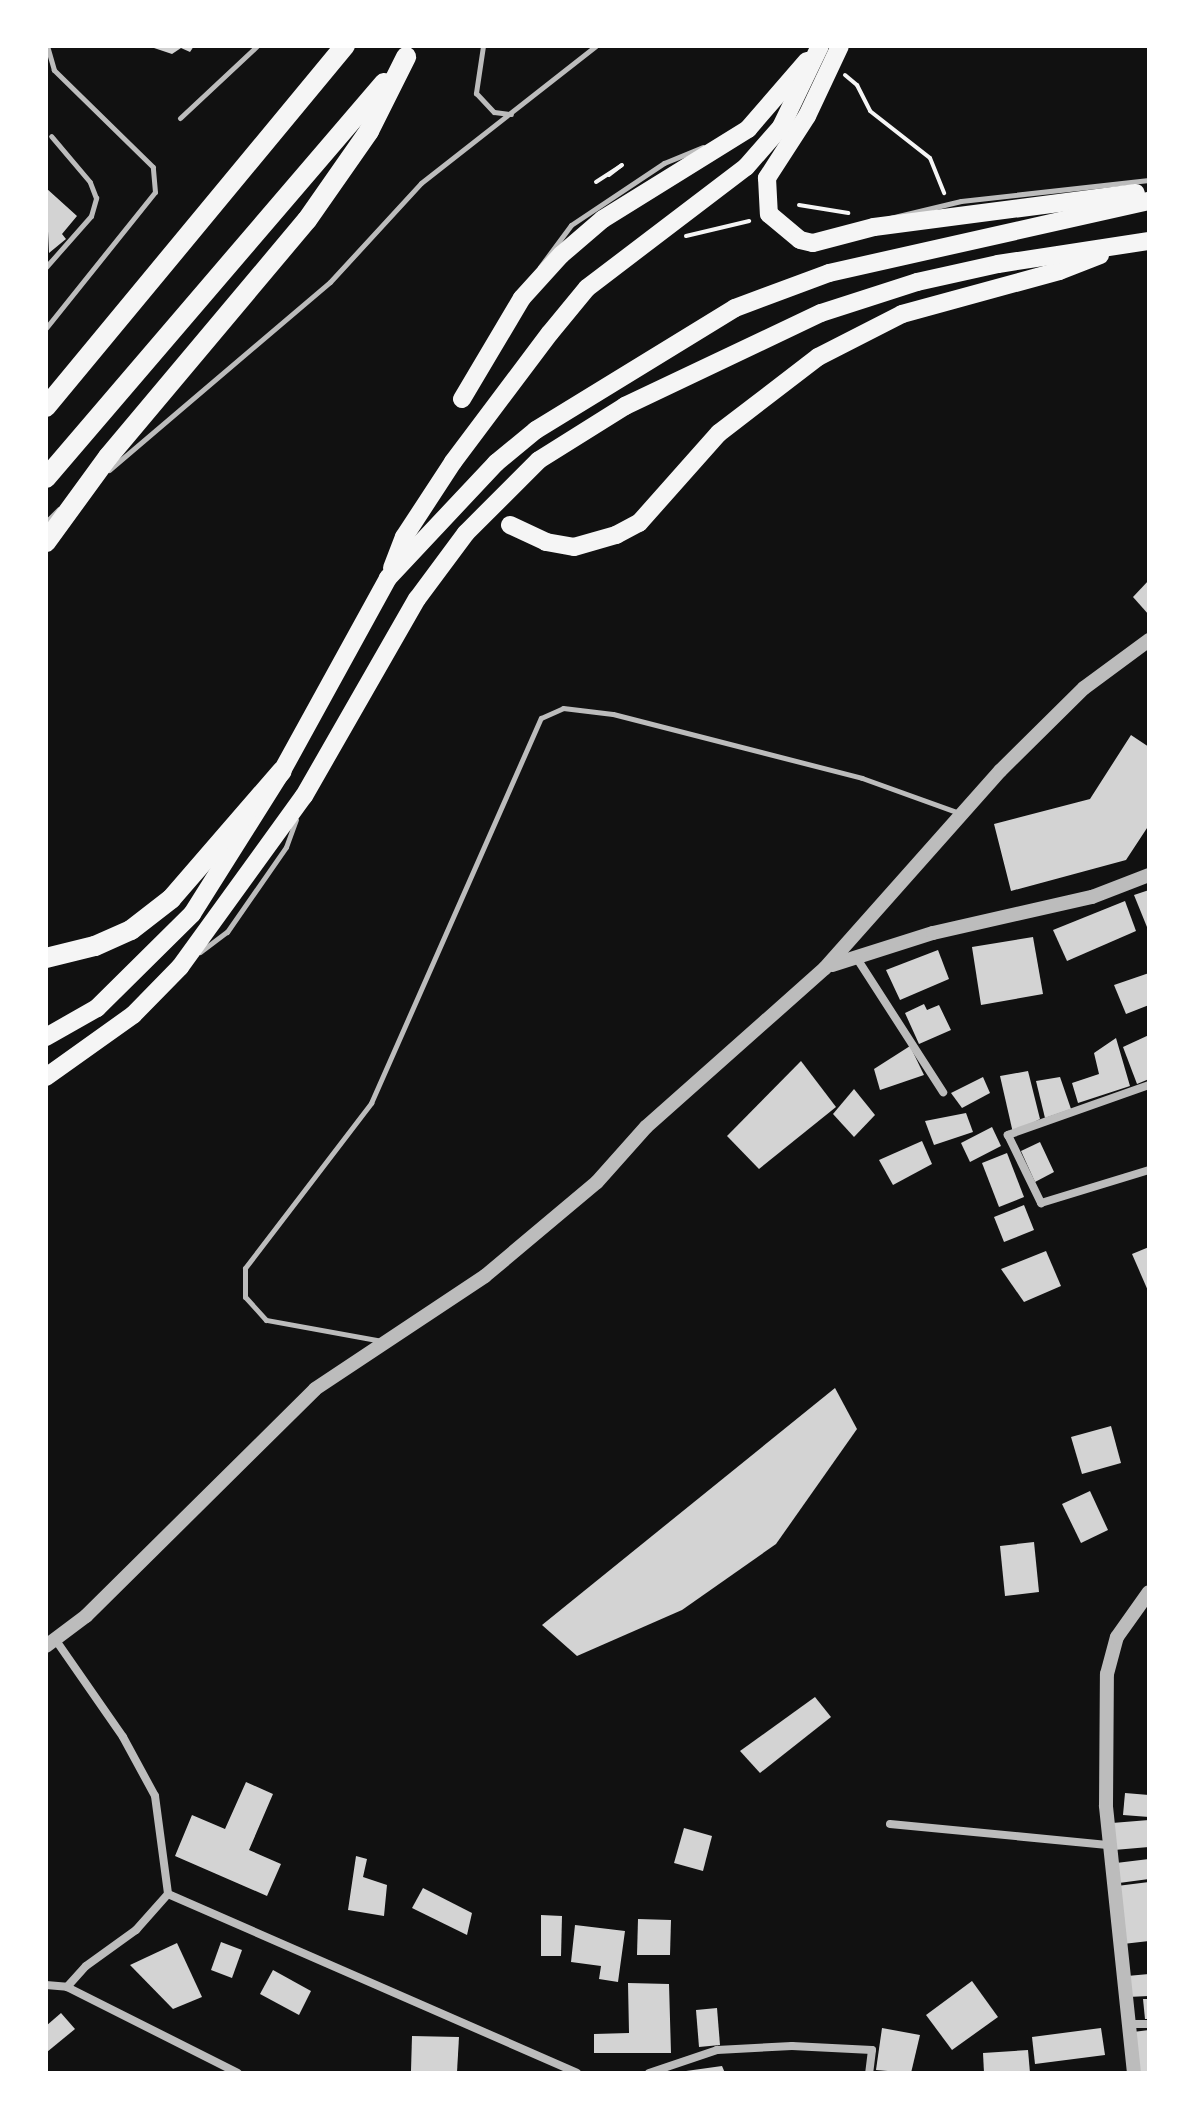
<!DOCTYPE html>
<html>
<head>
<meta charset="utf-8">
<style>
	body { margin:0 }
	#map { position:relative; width:1195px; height:2119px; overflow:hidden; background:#111; font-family:"DM Sans",sans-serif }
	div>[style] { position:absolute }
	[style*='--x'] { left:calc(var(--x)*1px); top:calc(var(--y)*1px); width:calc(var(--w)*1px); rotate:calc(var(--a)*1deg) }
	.building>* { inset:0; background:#d3d3d3 }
	.path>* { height:4px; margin:-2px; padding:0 2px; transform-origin:2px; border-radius:2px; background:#f5f5f5 }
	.service>* { height:5px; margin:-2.5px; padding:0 2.5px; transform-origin:2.5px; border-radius:2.5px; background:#bcbcbc }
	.minor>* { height:8px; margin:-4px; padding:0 4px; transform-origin:4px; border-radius:4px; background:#bcbcbc }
	.tertiary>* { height:14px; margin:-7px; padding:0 7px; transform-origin:7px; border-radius:7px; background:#bcbcbc }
	.primary>* { height:18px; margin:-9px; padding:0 9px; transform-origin:9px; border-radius:9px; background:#f5f5f5 }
	.motorway>* { height:20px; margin:-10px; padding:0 10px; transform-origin:10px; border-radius:10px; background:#f5f5f5 }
	span { translate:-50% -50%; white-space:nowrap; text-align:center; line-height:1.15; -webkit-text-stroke:7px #fff; paint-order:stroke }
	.frame { position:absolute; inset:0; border:48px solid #fff; pointer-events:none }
</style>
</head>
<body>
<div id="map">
	<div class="building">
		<i style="clip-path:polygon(148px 46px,194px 46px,190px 52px,181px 48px,172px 54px)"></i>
		<i style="clip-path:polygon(46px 188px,77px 216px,62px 234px,66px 239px,49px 253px)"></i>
		<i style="clip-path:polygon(1149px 580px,1149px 615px,1133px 597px)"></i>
		<i style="clip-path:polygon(1131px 735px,1149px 747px,1149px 825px,1126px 860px,1011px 891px,994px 824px,1090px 799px)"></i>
		<i style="clip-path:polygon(1149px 890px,1149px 932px,1134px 895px)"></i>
		<i style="clip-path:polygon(1125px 901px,1136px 931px,1067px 961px,1053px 930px)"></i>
		<i style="clip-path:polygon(1033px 937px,1043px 994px,981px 1005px,972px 947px)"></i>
		<i style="clip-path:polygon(938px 950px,949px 979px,900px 1000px,886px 970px)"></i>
		<i style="clip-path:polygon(1149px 973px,1149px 1005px,1126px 1014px,1114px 985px)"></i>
		<i style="clip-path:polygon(924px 1004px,927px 1010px,939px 1005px,951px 1030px,919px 1044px,905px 1013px)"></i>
		<i style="clip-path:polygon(1149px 1035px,1149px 1079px,1137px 1084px,1123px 1047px)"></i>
		<i style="clip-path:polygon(1116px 1038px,1130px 1086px,1078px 1103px,1072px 1083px,1099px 1074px,1094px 1053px)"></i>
		<i style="clip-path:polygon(910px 1046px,924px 1075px,880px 1090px,874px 1069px)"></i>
		<i style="clip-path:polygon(801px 1061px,836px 1107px,759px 1169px,727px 1136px)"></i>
		<i style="clip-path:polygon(1028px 1071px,1040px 1119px,1013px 1133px,1000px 1076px)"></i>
		<i style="clip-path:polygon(983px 1077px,990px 1093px,962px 1108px,951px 1093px)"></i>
		<i style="clip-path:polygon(1060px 1077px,1071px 1109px,1045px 1118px,1036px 1081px)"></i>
		<i style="clip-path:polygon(854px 1089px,875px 1115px,854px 1137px,833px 1114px)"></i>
		<i style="clip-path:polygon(966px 1113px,973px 1132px,934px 1145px,925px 1121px)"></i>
		<i style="clip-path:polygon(992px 1127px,1001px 1146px,970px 1162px,961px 1143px)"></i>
		<i style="clip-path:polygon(922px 1141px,932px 1164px,893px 1185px,879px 1160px)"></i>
		<i style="clip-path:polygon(1040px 1142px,1054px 1172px,1035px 1182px,1021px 1151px)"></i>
		<i style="clip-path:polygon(1007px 1153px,1024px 1197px,999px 1207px,982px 1163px)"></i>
		<i style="clip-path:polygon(1024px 1205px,1034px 1230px,1004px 1242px,994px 1217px)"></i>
		<i style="clip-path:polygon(1149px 1247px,1149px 1293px,1132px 1254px)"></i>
		<i style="clip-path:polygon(1046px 1251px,1061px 1286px,1024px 1302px,1001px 1269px)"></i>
		<i style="clip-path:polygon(835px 1388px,857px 1429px,776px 1544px,682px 1610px,577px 1656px,542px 1625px)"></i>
		<i style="clip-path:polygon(1111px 1426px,1121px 1463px,1082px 1474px,1071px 1437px)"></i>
		<i style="clip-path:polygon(1090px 1491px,1108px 1530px,1081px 1543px,1062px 1504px)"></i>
		<i style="clip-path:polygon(1034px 1542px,1039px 1592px,1005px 1596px,1000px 1546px)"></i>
		<i style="clip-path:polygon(815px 1697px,831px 1717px,760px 1773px,740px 1751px)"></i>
		<i style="clip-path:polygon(246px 1782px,273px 1794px,249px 1850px,281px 1864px,267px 1896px,175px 1856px,192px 1815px,225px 1829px)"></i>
		<i style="clip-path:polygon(1125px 1793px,1149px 1795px,1149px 1817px,1123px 1815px)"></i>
		<i style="clip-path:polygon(1149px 1820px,1149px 1847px,1114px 1850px,1112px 1823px)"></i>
		<i style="clip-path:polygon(684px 1828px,712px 1836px,703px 1871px,674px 1863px)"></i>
		<i style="clip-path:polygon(356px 1856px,367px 1859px,363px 1877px,387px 1885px,384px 1916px,348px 1910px)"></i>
		<i style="clip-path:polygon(1149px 1859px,1149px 1879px,1119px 1883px,1116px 1863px)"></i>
		<i style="clip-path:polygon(1149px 1882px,1149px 1941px,1123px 1944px,1117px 1886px)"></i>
		<i style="clip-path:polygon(423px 1888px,472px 1913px,467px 1935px,412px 1908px)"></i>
		<i style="clip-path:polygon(541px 1915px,562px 1916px,561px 1956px,541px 1956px)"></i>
		<i style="clip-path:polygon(638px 1919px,671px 1920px,670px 1955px,637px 1955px)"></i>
		<i style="clip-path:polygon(575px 1925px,625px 1931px,618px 1982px,599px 1979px,601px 1966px,571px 1962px)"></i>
		<i style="clip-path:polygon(221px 1942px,242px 1950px,232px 1978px,211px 1970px)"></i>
		<i style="clip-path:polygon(177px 1943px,202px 1997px,173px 2009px,130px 1965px)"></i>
		<i style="clip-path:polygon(273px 1970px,311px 1991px,299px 2015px,260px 1994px)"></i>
		<i style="clip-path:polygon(1149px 1974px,1149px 1996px,1128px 1997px,1127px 1976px)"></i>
		<i style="clip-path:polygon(972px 1981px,998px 2017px,952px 2050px,926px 2015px)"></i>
		<i style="clip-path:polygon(628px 1983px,669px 1984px,671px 2053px,594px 2053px,594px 2034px,629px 2033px)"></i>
		<i style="clip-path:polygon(1143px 1999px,1149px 1999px,1149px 2019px,1145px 2019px)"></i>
		<i style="clip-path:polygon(717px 2008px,720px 2045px,699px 2047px,696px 2010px)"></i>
		<i style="clip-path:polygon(61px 2013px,75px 2029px,47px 2052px,46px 2026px)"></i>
		<i style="clip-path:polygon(882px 2028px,920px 2035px,911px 2073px,876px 2070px)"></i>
		<i style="clip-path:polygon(1101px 2028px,1105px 2055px,1035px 2064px,1032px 2037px)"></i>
		<i style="clip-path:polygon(1149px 2030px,1149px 2073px,1139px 2073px,1133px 2032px)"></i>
		<i style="clip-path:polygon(412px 2036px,459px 2037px,457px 2072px,411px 2071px)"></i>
		<i style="clip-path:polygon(1028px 2050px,1030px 2073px,984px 2073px,983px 2053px)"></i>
		<i style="clip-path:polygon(722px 2066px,725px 2073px,686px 2073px,686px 2071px)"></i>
	</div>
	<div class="path">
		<i style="--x:845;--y:75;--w:16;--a:40"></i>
		<i style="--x:857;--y:85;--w:29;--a:63"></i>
		<i style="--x:870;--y:111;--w:76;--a:38.1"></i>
		<i style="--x:930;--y:158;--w:38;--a:68"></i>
		<i style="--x:609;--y:175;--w:16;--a:-38"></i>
		<i style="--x:596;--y:182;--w:31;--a:-33"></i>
		<i style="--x:799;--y:205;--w:50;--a:9.3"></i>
		<i style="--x:686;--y:236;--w:65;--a:-13.4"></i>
	</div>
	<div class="service">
		<i style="--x:483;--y:46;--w:48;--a:98.5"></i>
		<i style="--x:476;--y:93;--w:26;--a:47"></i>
		<i style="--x:494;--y:112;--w:17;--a:7"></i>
		<i style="--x:180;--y:118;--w:105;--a:-43.1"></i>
		<i style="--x:890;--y:218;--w:73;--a:-13.5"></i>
		<i style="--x:961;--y:201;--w:189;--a:-6.4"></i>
		<i style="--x:46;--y:267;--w:68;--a:-48.6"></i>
		<i style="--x:91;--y:216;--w:19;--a:-74"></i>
		<i style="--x:96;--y:198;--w:17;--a:-111"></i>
		<i style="--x:90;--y:182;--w:60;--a:-130.3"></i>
		<i style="--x:540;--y:267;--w:52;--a:-53.6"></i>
		<i style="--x:571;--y:225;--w:112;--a:-33.7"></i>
		<i style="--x:664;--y:163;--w:42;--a:-22.3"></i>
		<i style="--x:46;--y:328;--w:174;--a:-51.3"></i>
		<i style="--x:155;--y:192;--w:25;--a:-95"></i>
		<i style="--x:153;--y:167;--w:139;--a:-135.6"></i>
		<i style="--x:54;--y:70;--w:25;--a:-106"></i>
		<i style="--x:109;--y:470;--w:290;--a:-40.4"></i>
		<i style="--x:330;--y:282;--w:134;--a:-47.4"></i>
		<i style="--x:421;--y:183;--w:222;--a:-38.1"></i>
		<i style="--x:46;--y:522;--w:18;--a:-45"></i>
		<i style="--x:200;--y:952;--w:34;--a:-37"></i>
		<i style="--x:227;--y:932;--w:103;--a:-55.2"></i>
		<i style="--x:286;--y:847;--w:29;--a:-70"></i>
		<i style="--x:382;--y:1341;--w:118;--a:-169.7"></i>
		<i style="--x:266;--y:1320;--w:31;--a:-132"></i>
		<i style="--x:245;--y:1297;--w:29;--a:-90"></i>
		<i style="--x:245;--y:1268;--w:208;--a:-52.6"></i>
		<i style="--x:371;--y:1103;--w:421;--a:-66.2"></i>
		<i style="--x:541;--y:718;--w:24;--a:-24"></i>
		<i style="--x:563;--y:708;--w:50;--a:6.8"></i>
		<i style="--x:613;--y:714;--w:257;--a:14.4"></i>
		<i style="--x:862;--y:778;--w:103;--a:19.8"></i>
	</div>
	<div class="minor">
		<i style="--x:856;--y:957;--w:161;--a:57.2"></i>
		<i style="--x:1149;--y:1085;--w:150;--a:160.5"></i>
		<i style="--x:1008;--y:1135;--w:76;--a:64.1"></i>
		<i style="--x:1041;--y:1203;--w:113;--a:-17"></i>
		<i style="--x:55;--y:1639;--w:119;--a:55.2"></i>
		<i style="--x:123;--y:1737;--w:67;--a:61.5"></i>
		<i style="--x:155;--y:1796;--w:99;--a:82.4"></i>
		<i style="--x:890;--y:1824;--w:221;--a:5.5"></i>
		<i style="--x:168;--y:1894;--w:446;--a:23.6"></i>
		<i style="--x:46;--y:1985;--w:21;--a:5"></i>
		<i style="--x:67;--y:1987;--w:28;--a:-48"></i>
		<i style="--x:86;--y:1966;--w:62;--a:-35.8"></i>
		<i style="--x:136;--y:1930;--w:48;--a:-48.4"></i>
		<i style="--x:67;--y:1987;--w:191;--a:26.7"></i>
		<i style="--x:1129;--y:2024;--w:20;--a:0"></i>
		<i style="--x:649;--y:2073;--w:72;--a:-18.7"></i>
		<i style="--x:717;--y:2050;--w:75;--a:-3.1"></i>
		<i style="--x:792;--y:2046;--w:80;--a:2.9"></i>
		<i style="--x:872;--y:2050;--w:23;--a:97"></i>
	</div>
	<div class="tertiary">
		<i style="--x:832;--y:965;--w:106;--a:-17.6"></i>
		<i style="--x:933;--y:933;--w:163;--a:-12.8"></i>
		<i style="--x:1092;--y:897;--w:61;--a:-21.1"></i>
		<i style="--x:46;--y:1646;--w:50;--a:-36.9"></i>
		<i style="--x:86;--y:1616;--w:322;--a:-44.7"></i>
		<i style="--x:315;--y:1389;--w:204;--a:-33.6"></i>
		<i style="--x:485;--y:1276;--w:146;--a:-40"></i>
		<i style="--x:597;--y:1182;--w:74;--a:-48.3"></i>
		<i style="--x:646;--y:1127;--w:239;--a:-41.6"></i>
		<i style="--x:825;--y:968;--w:264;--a:-48.4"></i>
		<i style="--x:1000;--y:771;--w:118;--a:-44.7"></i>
		<i style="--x:1084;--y:688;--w:81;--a:-36.4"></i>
		<i style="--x:1134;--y:2073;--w:269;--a:-96"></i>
		<i style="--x:1106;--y:1805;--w:131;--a:-89.6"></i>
		<i style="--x:1107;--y:1674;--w:38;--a:-75"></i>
		<i style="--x:1117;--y:1637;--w:55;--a:-54.6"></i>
	</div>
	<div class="primary">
		<i style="--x:840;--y:46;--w:77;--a:115.2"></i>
		<i style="--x:807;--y:116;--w:74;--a:122.8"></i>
		<i style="--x:767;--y:178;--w:36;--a:87"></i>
		<i style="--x:769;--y:214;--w:40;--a:40"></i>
		<i style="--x:800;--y:240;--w:13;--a:13"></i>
		<i style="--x:813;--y:243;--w:63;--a:-14.7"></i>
		<i style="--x:874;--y:227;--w:264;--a:-7.4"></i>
		<i style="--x:462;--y:399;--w:117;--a:-59.3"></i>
		<i style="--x:522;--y:298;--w:58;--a:-47.8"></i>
		<i style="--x:561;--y:255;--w:55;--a:-40.6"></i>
		<i style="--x:603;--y:219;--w:171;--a:-31.8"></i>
		<i style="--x:748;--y:129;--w:90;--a:-49.1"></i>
		<i style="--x:510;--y:525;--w:40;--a:25"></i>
		<i style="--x:546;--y:542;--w:28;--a:10"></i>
		<i style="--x:574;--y:547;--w:44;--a:-15.9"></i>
		<i style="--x:616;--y:535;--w:26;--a:-28"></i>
		<i style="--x:639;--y:523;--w:120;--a:-48.4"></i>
		<i style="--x:719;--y:433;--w:125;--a:-37.5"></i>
		<i style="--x:818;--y:357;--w:94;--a:-27.1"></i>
		<i style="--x:902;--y:314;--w:163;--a:-15.3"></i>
		<i style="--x:1059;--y:271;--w:44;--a:-21.3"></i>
		<i style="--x:392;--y:568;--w:33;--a:-69"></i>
		<i style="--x:404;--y:537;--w:90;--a:-56.8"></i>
		<i style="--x:453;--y:462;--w:161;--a:-53.1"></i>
		<i style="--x:550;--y:333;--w:58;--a:-50.6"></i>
		<i style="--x:587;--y:288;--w:200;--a:-37.3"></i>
		<i style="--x:746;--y:167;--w:53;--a:-48.8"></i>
		<i style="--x:781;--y:127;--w:90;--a:-64.3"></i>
		<i style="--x:46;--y:1037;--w:59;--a:-29.6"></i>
		<i style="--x:97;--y:1008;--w:134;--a:-44.7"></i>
		<i style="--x:192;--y:914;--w:169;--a:-57.8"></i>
		<i style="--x:282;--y:771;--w:220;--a:-61.2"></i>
		<i style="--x:388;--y:578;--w:158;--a:-46.8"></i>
		<i style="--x:496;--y:463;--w:52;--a:-39.5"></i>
		<i style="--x:536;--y:430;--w:233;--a:-31.5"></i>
		<i style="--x:735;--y:308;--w:100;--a:-20.4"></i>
		<i style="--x:829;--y:273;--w:328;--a:-12.7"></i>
		<i style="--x:46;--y:1077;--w:107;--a:-35.5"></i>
		<i style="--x:133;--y:1015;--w:67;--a:-45.6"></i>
		<i style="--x:180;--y:967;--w:211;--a:-54.1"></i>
		<i style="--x:304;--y:796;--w:227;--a:-60.2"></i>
		<i style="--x:417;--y:599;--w:82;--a:-53.4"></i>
		<i style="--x:466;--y:533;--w:103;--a:-45"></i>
		<i style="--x:539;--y:460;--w:102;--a:-32.1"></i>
		<i style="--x:625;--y:406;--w:217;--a:-25.4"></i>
		<i style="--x:821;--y:313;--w:101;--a:-17.9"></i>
		<i style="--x:917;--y:282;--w:83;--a:-12.5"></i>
		<i style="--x:998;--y:264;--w:153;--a:-8.7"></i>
	</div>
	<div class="motorway">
		<i style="--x:46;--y:407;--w:469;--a:-50.4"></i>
		<i style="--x:46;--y:478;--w:520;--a:-49.45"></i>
		<i style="--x:46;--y:542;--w:105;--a:-53.9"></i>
		<i style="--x:108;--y:457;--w:309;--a:-50"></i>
		<i style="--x:307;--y:220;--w:108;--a:-55.1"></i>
		<i style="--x:369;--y:131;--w:83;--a:-63.4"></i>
		<i style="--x:46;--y:958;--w:50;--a:-13.8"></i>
		<i style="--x:95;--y:946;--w:39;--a:-24"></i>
		<i style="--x:131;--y:930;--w:51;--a:-37.8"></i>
		<i style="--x:171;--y:899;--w:169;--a:-49.1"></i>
	</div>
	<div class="frame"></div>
</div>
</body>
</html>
